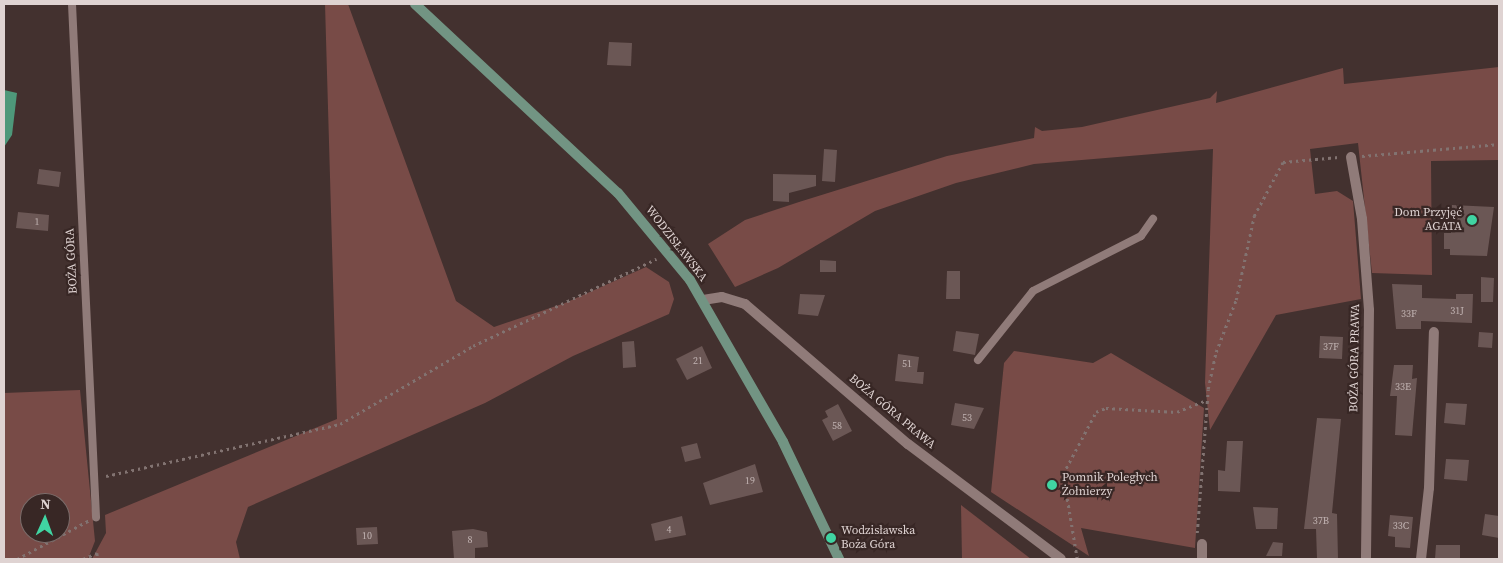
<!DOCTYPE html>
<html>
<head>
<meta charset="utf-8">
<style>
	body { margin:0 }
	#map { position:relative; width:1503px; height:563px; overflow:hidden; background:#43312f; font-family:"Source Serif 4",serif }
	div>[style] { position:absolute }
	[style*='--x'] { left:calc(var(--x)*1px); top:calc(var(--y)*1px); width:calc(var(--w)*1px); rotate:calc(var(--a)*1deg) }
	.green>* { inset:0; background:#784b47 }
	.water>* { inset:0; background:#4e987a }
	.building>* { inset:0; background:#6b5755 }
	.path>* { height:2.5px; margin-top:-1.25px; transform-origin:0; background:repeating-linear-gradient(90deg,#827371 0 2.5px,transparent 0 6.5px) }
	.lane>* { height:8px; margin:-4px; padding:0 4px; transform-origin:4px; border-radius:4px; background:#907b79 }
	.street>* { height:10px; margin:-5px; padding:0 5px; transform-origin:5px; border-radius:5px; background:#907b79 }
	.secondary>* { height:10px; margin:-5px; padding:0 5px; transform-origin:5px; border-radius:5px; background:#729483 }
	.dots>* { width:14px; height:14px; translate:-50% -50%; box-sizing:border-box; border:2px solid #382725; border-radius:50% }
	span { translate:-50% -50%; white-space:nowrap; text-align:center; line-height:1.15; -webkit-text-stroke:4.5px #382725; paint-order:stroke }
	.number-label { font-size:10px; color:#c2b4b3 }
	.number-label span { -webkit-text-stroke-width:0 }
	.poi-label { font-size:12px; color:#dfd3d2 }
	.right { translate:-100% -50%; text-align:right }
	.left { translate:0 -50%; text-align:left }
	.street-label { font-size:12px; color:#dfd3d2 }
	.frame { position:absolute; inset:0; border:5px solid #dfd3d2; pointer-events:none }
	.north { position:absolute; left:20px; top:493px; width:50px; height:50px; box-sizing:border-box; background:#382725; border:1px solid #7b6c6a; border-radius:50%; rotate:2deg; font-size:14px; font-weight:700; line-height:20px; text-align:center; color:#dfd3d2 }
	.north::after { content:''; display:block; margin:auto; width:18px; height:22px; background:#40d4a2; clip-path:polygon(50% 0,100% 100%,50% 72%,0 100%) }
</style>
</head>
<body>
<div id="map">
	<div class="green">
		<i style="clip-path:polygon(325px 4px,348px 4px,456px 301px,494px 327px,565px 303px,646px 267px,669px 282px,674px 299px,669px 314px,573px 356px,485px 403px,248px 507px,236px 542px,240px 559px,92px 559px,106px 533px,105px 515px,337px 419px)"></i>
		<i style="clip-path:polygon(1499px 67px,1499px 160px,1431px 161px,1432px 275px,1372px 273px,1358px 143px,1310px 149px,1315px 194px,1337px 191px,1353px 201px,1361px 299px,1276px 315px,1210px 430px,1205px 383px,1213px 149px,1034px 164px,956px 183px,875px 211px,778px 268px,735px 287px,708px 244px,745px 220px,799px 202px,947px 156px,1034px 138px,1035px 127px,1042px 131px,1082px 127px,1210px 98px,1217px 91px,1216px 103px,1343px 68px,1344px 84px)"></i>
		<i style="clip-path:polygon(1014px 351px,1093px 363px,1111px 353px,1204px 408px,1195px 548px,1081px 528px,1089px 556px,991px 492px,1004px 363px)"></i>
		<i style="clip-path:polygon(evenodd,80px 390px,95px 541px,88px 559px,4px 559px,4px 393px,80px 390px,30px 503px,60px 503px,60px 533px,30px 533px,30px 503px)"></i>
		<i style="clip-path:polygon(961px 505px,1031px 559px,962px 559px)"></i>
	</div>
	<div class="water">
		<i style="clip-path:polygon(4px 90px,17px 93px,12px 135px,4px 147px)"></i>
	</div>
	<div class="building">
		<i style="clip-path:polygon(609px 42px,632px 43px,631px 66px,607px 65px)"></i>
		<i style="clip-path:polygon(824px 149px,837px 150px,835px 182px,822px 181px)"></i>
		<i style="clip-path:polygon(39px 169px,61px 172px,59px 187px,37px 184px)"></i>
		<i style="clip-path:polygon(773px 174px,816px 175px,816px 186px,789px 193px,789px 202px,773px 201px)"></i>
		<i style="clip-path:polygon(1452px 205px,1494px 207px,1487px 256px,1450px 255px,1450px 249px,1444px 249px,1444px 233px,1451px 233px)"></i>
		<i style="clip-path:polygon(18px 212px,49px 215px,48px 231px,16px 228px)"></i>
		<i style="clip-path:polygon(820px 260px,836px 261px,836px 272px,820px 272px)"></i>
		<i style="clip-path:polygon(947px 271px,960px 271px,960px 299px,946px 299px)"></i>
		<i style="clip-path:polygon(1481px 277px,1494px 278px,1493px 302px,1481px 302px)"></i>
		<i style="clip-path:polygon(1392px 284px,1422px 285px,1422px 298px,1456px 299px,1456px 294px,1473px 294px,1472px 323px,1421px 321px,1421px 329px,1396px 329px)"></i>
		<i style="clip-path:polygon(800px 294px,825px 295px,818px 316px,798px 314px)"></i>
		<i style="clip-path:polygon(956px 331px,979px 334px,975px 355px,953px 351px)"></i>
		<i style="clip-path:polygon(1479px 332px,1493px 333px,1492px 348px,1478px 347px)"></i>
		<i style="clip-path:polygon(1320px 336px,1343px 337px,1342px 359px,1319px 358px)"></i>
		<i style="clip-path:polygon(634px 341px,636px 367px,623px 368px,622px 342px)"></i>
		<i style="clip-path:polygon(702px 346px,712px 368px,687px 380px,676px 359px)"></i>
		<i style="clip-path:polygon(898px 354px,919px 357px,917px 372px,924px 372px,923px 384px,895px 381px)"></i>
		<i style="clip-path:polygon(1394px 365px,1413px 365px,1412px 379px,1417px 378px,1412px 436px,1395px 435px,1397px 396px,1390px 396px)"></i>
		<i style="clip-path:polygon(955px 403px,984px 408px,974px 429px,951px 425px)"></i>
		<i style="clip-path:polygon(1446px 403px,1467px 404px,1465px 425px,1444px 423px)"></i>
		<i style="clip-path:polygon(838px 404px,852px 431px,833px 441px,822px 420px,828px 417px,825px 411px)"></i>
		<i style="clip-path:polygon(1317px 418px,1341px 419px,1332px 513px,1337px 514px,1338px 559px,1317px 559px,1316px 529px,1304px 529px)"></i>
		<i style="clip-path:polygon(1227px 441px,1243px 441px,1240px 492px,1218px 491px,1218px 470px,1225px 471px)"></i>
		<i style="clip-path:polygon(697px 443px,701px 458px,685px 462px,681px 447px)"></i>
		<i style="clip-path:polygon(1446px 459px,1469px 460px,1467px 481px,1444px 479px)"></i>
		<i style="clip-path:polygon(755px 464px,763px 492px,710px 505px,703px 483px)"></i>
		<i style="clip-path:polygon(1253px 507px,1278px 508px,1277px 529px,1256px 529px)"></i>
		<i style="clip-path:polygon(1485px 514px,1499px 516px,1499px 538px,1482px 535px)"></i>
		<i style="clip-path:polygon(1390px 515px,1413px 517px,1410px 548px,1395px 547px,1395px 537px,1388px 536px)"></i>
		<i style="clip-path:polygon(682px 516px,686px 535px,655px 541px,651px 524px)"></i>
		<i style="clip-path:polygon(377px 527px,378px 544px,357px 545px,356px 528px)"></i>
		<i style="clip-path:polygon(473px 529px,487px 532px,488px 547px,475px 548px,475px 559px,454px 559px,452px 531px)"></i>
		<i style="clip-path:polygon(1273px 542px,1283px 543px,1282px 556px,1266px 556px)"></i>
		<i style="clip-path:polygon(1436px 545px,1460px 545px,1460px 559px,1435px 559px)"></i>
	</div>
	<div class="path">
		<i style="--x:1362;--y:156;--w:138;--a:-5"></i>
		<i style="--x:106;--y:476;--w:240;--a:-12.5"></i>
		<i style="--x:340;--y:424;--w:154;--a:-30.4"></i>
		<i style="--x:473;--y:346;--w:203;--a:-25.4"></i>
		<i style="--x:1197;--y:533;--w:144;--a:-85.6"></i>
		<i style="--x:1208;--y:389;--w:38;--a:-78"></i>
		<i style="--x:1216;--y:352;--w:56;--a:-69"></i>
		<i style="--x:1236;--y:300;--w:86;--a:-77.9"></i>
		<i style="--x:1254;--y:216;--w:61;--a:-61.8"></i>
		<i style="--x:1283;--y:162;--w:56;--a:-5.1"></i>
		<i style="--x:17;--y:559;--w:81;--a:-28.2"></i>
		<i style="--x:83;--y:559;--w:15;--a:-23"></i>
		<i style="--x:97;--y:553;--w:6;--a:81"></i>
		<i style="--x:1077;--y:559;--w:86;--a:-99.4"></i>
		<i style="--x:1063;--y:474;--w:70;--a:-62"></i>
		<i style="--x:1096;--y:412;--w:11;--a:-22"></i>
		<i style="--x:1106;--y:408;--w:71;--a:3.2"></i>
		<i style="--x:1177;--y:412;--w:31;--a:-22"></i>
	</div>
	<div class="lane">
		<i style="--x:72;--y:4;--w:514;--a:87.32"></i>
		<i style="--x:978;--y:360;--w:88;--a:-51.4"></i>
		<i style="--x:1033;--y:291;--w:121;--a:-27"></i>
		<i style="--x:1141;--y:236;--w:21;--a:-55"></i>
	</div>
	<div class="street">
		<i style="--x:1351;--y:157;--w:63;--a:79.9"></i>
		<i style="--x:1362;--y:219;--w:91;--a:85.6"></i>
		<i style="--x:1369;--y:310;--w:249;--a:90.7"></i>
		<i style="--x:703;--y:300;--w:19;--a:-9"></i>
		<i style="--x:722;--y:297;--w:24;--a:17"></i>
		<i style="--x:745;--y:304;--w:215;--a:40.7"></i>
		<i style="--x:908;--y:444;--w:191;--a:36.9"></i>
		<i style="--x:1202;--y:559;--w:15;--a:-90"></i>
		<i style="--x:1421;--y:559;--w:71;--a:-83.6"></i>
		<i style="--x:1429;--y:488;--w:156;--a:-88.2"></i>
	</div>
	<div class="secondary">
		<i style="--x:415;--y:4;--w:277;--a:43"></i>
		<i style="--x:618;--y:193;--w:113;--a:50.4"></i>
		<i style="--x:690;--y:280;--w:187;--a:60.1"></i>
		<i style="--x:783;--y:442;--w:130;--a:64.4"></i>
	</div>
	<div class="dots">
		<i style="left:1472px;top:220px;background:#40d4a2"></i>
		<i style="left:1052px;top:485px;background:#40d4a2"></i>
		<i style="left:831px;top:538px;background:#40d4a2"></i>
	</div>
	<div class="number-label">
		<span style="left:37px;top:222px">1</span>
		<span style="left:1457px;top:311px">31J</span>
		<span style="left:1409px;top:314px">33F</span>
		<span style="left:1331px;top:347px">37F</span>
		<span style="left:698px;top:361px">21</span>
		<span style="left:907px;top:364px">51</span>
		<span style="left:1403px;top:387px">33E</span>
		<span style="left:967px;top:418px">53</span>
		<span style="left:837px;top:426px">58</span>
		<span style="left:750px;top:481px">19</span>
		<span style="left:1321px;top:521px">37B</span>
		<span style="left:1401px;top:526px">33C</span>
		<span style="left:669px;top:530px">4</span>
		<span style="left:367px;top:536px">10</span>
		<span style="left:470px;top:540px">8</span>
	</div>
	<div class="poi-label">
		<span class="right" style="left:1462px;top:220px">Dom Przyjęć<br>AGATA</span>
		<span class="left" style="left:1062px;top:485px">Pomnik Poległych<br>Żołnierzy</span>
		<span class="left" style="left:841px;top:538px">Wodzisławska<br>Boża Góra</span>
	</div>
	<div class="street-label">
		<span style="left:676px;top:244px;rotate:52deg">WODZISŁAWSKA</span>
		<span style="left:72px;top:261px;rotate:-93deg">BOŻA GÓRA</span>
		<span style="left:1355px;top:358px;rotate:-89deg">BOŻA GÓRA PRAWA</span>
		<span style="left:892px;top:412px;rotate:40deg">BOŻA GÓRA PRAWA</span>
	</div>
	<div class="frame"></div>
	<div class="north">N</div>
</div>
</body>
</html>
